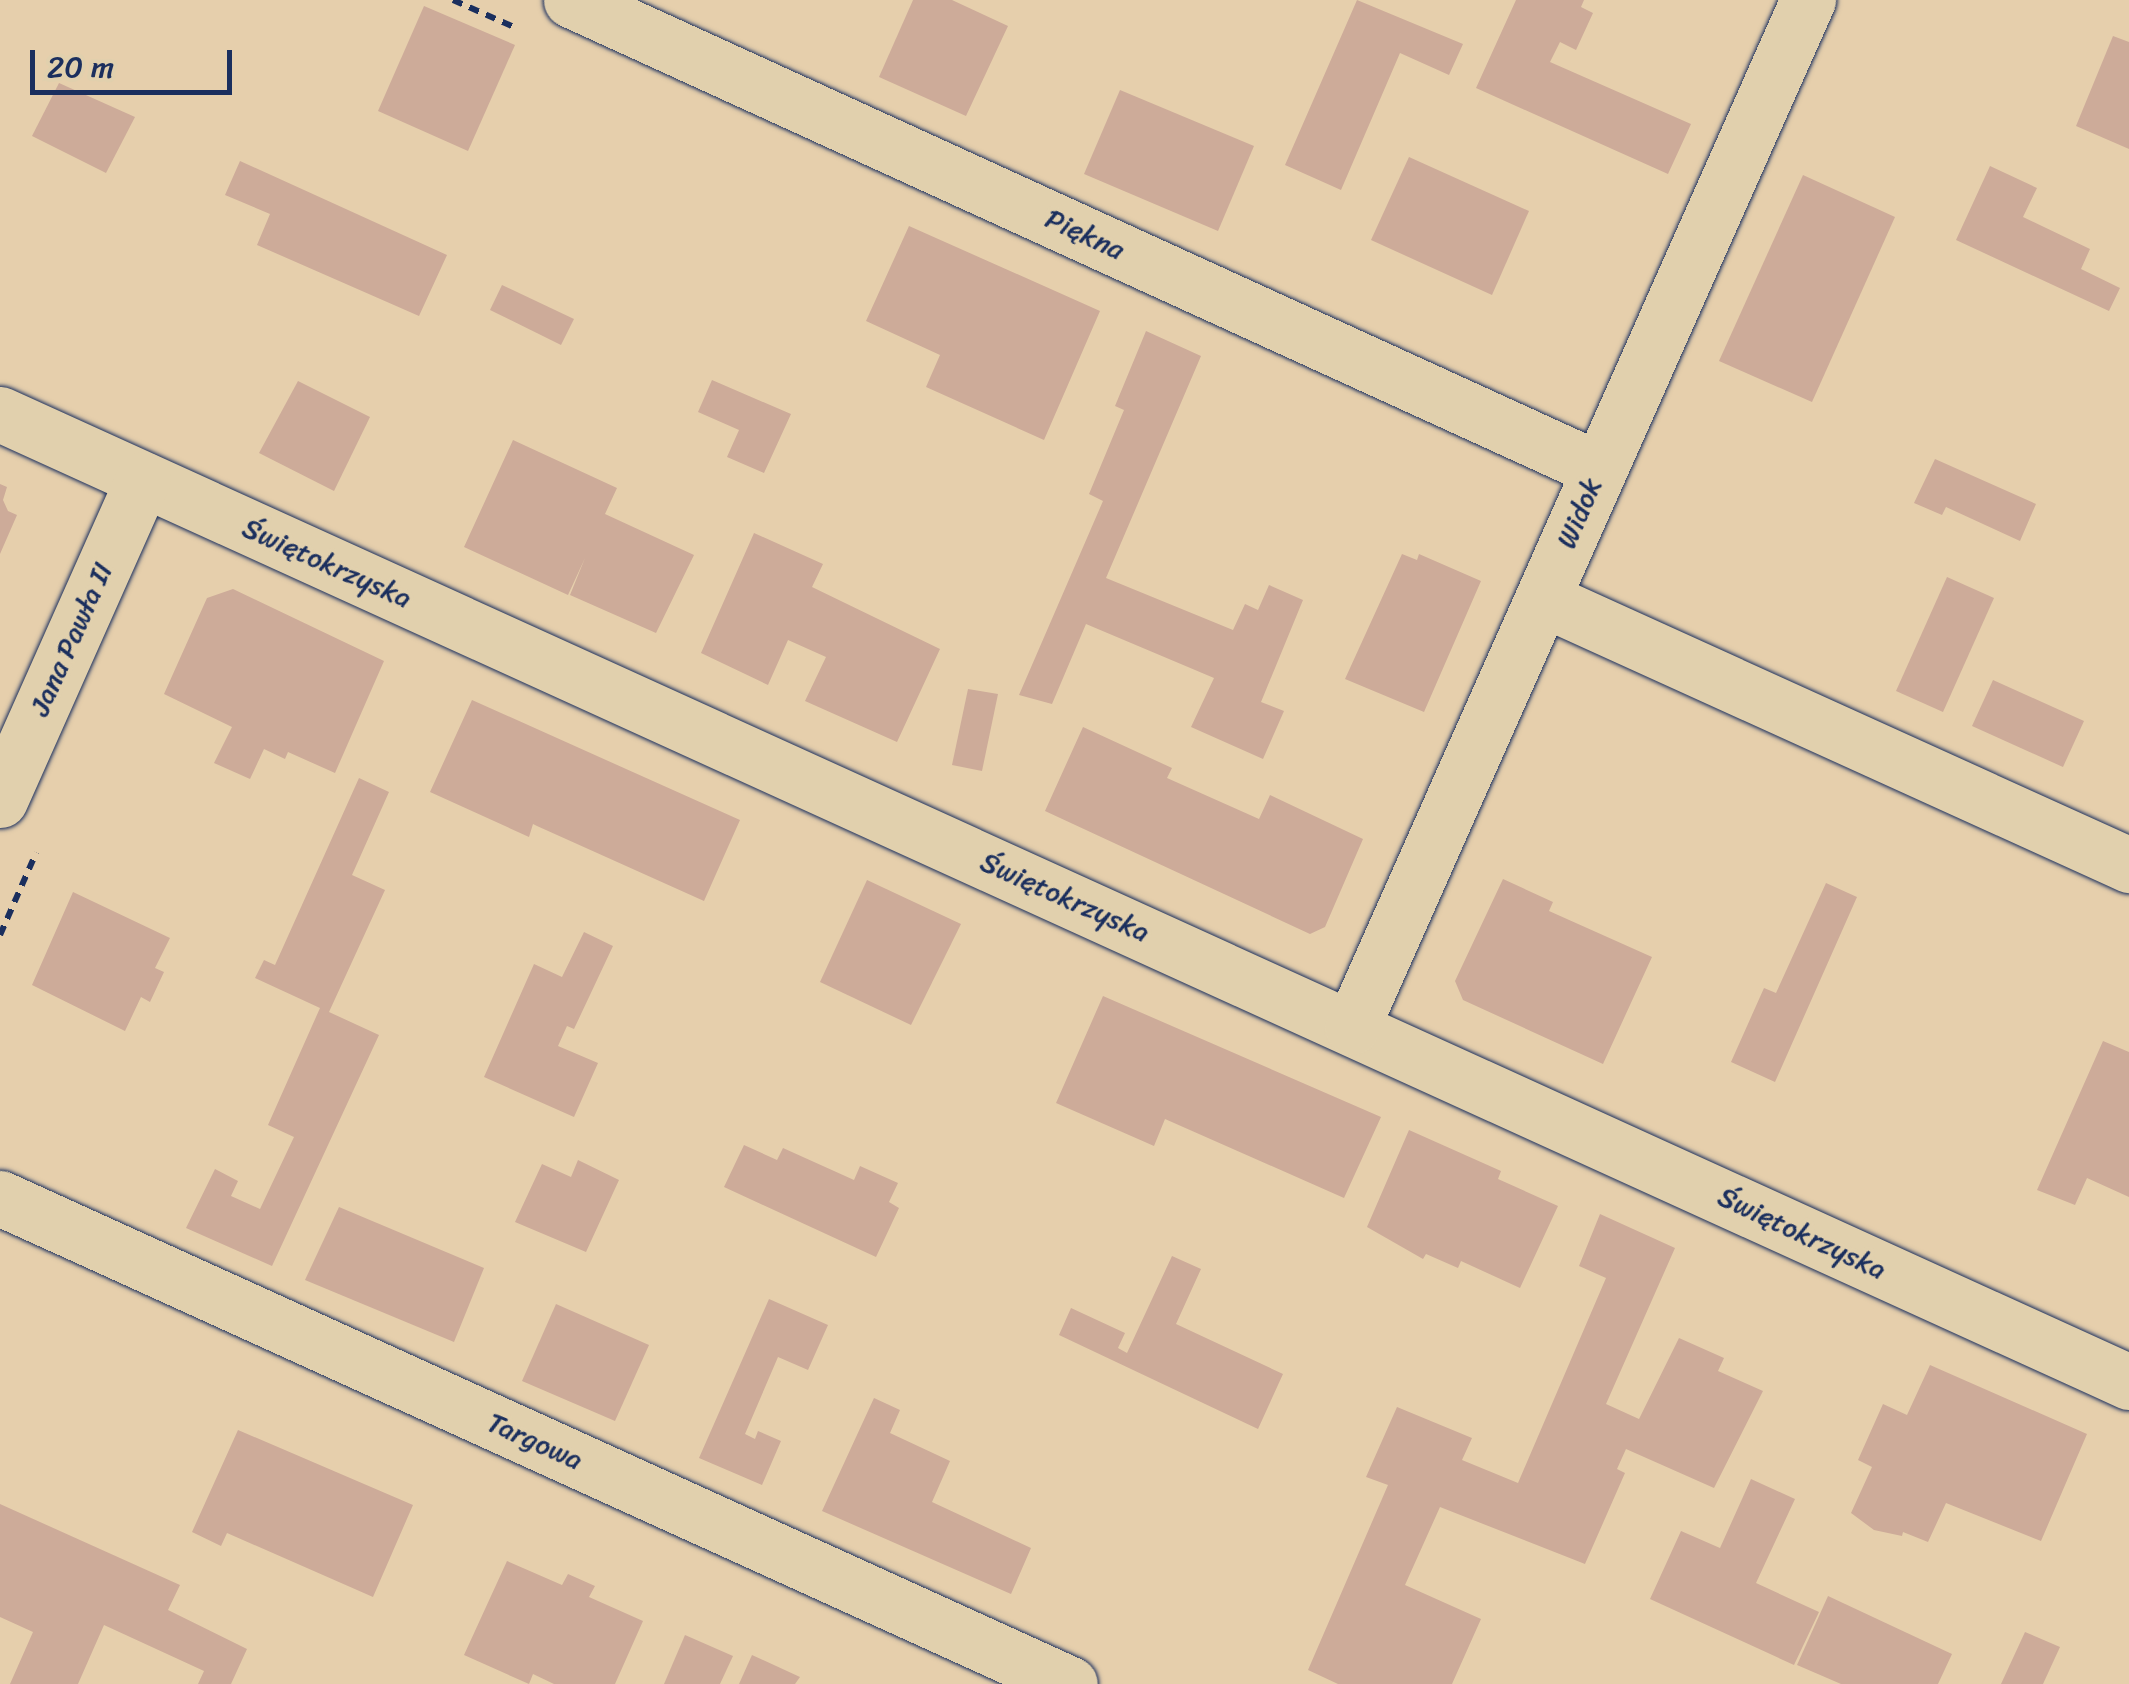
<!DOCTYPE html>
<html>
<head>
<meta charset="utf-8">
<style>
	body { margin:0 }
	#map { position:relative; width:2129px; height:1684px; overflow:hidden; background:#e6cfac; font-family:Sriracha,sans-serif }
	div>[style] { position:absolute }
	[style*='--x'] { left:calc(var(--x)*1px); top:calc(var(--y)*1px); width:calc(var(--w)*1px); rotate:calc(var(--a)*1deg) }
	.building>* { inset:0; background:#cdab99 }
	.path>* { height:6px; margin-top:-3px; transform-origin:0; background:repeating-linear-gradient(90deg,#1b2f5e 0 10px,transparent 0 18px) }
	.roads { filter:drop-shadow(0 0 2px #1b2f5e) drop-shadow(0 0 2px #1b2f5e) }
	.minor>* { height:55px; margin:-27.5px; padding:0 27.5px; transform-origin:27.5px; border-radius:27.5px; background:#e1d0ad }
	span { translate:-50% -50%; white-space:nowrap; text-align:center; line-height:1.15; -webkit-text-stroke:8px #e1d0ad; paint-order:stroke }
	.street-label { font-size:28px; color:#1b2f5e }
	.scale { position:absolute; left:30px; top:50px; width:202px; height:45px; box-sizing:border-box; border:5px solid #1b2f5e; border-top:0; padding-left:12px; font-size:30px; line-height:35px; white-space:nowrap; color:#1b2f5e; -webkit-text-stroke:8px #e1d0ad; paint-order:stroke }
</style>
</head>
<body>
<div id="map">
	<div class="building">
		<i style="clip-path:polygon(913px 0,952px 0,1008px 26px,966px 116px,879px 77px)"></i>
		<i style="clip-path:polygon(1357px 0,1463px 44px,1449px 75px,1400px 53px,1341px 190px,1285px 165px)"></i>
		<i style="clip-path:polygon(1516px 0,1584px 0,1581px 7px,1593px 13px,1576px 50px,1560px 42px,1550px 62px,1691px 124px,1668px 174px,1476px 88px)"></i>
		<i style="clip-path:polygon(424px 6px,515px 45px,468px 151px,378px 111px)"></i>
		<i style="clip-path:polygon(2113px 36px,2129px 42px,2129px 149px,2076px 126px)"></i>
		<i style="clip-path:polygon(59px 83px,135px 117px,106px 173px,32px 136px)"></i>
		<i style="clip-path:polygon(1120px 90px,1254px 146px,1218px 231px,1084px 174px)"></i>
		<i style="clip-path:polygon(1409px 157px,1529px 211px,1492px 295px,1371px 240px)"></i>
		<i style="clip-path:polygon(240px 161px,447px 255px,419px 316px,257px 245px,270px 214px,225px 195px)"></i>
		<i style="clip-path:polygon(1990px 166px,2037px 188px,2023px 217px,2090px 249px,2081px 269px,2120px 288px,2109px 311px,1956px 240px)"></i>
		<i style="clip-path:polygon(1803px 175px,1895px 217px,1812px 402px,1719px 361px)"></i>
		<i style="clip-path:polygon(909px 226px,1100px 311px,1044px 440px,926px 387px,940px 355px,866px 321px)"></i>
		<i style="clip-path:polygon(502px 285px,574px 319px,561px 345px,490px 310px)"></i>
		<i style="clip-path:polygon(1146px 331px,1201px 356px,1106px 578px,1233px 630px,1245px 604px,1258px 610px,1269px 585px,1303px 600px,1261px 702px,1284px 711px,1263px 759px,1191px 727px,1214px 678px,1086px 624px,1052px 704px,1019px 695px,1103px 501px,1089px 494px,1124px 410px,1115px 406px)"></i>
		<i style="clip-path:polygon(712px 380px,791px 414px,764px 473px,727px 457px,739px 430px,698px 412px)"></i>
		<i style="clip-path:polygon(298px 381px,370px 417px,334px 491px,259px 453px)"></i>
		<i style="clip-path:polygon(513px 440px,617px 488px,605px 514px,694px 555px,656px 633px,570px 595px,585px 558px,568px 595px,464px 547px)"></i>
		<i style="clip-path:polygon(1935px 459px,2036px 504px,2020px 541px,1946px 507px,1942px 515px,1914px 503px)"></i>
		<i style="clip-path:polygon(0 484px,7px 487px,3px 500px,8px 511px,17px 515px,0 554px)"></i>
		<i style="clip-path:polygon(754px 533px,823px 564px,812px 587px,940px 649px,897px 742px,805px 701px,826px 657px,788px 640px,768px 685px,701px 653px)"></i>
		<i style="clip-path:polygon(1402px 554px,1417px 560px,1419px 554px,1481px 581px,1424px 712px,1345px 679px)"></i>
		<i style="clip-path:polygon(1947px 577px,1994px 598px,1943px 712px,1896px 691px)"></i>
		<i style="clip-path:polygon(233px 589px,384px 661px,335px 773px,288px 752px,285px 759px,264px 749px,250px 779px,214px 763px,232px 727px,164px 694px,207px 598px)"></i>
		<i style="clip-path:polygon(1993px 680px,2084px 721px,2063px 767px,1972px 726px)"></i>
		<i style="clip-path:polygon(968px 689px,998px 694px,982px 771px,952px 765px)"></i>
		<i style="clip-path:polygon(472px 700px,740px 820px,704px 901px,537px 826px,533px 824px,529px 837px,430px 792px)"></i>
		<i style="clip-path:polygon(1083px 727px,1172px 768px,1167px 778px,1259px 819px,1270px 795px,1363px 839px,1325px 927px,1310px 934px,1045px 811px)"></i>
		<i style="clip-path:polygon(359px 778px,389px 792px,352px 875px,385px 890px,329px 1012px,379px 1035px,272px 1266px,186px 1228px,215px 1169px,238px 1181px,231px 1196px,260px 1209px,294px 1137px,268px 1125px,320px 1008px,255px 978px,264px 960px,275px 965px)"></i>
		<i style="clip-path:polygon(1503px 879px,1553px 902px,1549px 911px,1652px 957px,1603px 1064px,1463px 1000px,1455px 981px)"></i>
		<i style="clip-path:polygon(867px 880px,961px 924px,911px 1025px,820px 982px)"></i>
		<i style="clip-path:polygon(1826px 883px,1857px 897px,1775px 1082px,1731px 1062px,1764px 988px,1776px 993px)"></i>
		<i style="clip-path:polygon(73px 892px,170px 938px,155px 968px,164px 972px,150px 1002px,141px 997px,125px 1031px,32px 985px)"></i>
		<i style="clip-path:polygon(584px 932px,613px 946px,574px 1029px,567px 1026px,558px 1046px,598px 1063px,574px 1117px,484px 1077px,534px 964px,562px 977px)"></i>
		<i style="clip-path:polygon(1103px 996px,1381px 1117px,1344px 1198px,1165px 1119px,1154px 1146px,1056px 1103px)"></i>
		<i style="clip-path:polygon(2103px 1041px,2129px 1052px,2129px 1197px,2087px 1178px,2075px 1205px,2037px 1190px)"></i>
		<i style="clip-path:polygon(1409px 1130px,1501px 1171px,1498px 1179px,1558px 1206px,1520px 1288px,1461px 1261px,1458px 1268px,1426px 1254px,1423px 1259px,1367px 1227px)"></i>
		<i style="clip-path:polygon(744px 1145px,777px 1160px,783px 1148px,854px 1180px,860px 1166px,898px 1183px,889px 1202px,899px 1208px,876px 1257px,724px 1187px)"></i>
		<i style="clip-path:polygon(578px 1160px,619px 1180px,586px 1252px,515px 1222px,542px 1164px,571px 1177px)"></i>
		<i style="clip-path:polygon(339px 1207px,484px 1268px,454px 1342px,305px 1280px)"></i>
		<i style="clip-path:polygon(1600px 1214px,1675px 1248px,1606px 1404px,1639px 1419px,1679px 1338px,1724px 1358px,1718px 1371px,1763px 1391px,1714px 1488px,1626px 1449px,1617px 1469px,1625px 1473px,1585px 1564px,1440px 1507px,1405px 1585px,1481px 1619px,1452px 1684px,1338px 1684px,1308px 1670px,1388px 1485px,1366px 1477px,1397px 1407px,1472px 1438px,1462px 1460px,1518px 1483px,1606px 1278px,1579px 1266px)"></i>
		<i style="clip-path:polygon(1172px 1256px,1201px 1269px,1176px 1324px,1283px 1374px,1258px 1429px,1059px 1335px,1071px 1308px,1125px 1333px,1118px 1348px,1127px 1353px)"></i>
		<i style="clip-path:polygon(769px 1299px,828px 1325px,808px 1370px,778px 1357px,745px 1434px,755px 1439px,758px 1431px,781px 1441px,762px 1485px,699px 1458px)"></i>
		<i style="clip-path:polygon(556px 1304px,649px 1345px,615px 1421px,522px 1381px)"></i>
		<i style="clip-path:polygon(1930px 1365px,2087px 1434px,2041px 1541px,1946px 1503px,1928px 1542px,1903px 1532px,1902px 1536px,1874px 1530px,1851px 1513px,1872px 1467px,1858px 1460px,1883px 1404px,1907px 1415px)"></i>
		<i style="clip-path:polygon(874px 1398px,900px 1410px,890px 1433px,950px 1461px,932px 1502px,1031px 1548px,1011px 1594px,822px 1511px)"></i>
		<i style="clip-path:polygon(238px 1430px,413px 1505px,373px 1597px,227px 1533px,221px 1546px,192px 1532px)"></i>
		<i style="clip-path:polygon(1751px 1479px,1795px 1499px,1756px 1583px,1819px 1612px,1794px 1665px,1650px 1599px,1681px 1531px,1720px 1548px)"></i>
		<i style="clip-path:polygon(0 1504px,180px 1585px,168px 1610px,247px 1649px,231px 1684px,198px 1684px,204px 1671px,104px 1625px,78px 1684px,10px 1684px,33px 1632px,0 1617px)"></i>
		<i style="clip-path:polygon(507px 1561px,562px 1585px,568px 1574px,595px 1586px,589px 1597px,643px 1621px,615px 1684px,554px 1684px,533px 1674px,529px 1684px,464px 1655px)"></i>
		<i style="clip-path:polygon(1828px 1596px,1952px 1654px,1938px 1684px,1841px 1684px,1797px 1665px)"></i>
		<i style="clip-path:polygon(2025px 1632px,2060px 1647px,2043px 1684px,2001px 1684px)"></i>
		<i style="clip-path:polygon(685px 1635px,733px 1656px,720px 1684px,664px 1684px)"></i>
		<i style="clip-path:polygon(752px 1655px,800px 1677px,795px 1684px,739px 1684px)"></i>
	</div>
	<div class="path">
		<i style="--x:453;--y:0;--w:67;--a:23.9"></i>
		<i style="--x:0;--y:935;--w:90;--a:-66.3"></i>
	</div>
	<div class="roads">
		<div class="minor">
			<i style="--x:571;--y:0;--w:1129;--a:24.54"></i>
			<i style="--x:0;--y:414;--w:2339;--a:24.45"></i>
			<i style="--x:1543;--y:599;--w:644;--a:24.41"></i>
			<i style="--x:0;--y:800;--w:351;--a:-66"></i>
			<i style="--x:1352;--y:1027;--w:1124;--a:-66.06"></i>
			<i style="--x:0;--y:1198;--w:1175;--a:24.43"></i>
		</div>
	</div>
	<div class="street-label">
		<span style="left:1085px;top:234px;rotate:25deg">Piękna</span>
		<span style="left:1579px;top:513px;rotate:-67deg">Widok</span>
		<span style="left:327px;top:563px;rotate:24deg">Świętokrzyska</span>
		<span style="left:71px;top:639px;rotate:-66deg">Jana Pawła II</span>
		<span style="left:1065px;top:897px;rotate:24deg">Świętokrzyska</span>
		<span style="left:1802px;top:1233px;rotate:25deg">Świętokrzyska</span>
		<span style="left:535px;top:1441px;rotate:24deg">Targowa</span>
	</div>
	<div class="scale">20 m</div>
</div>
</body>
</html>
